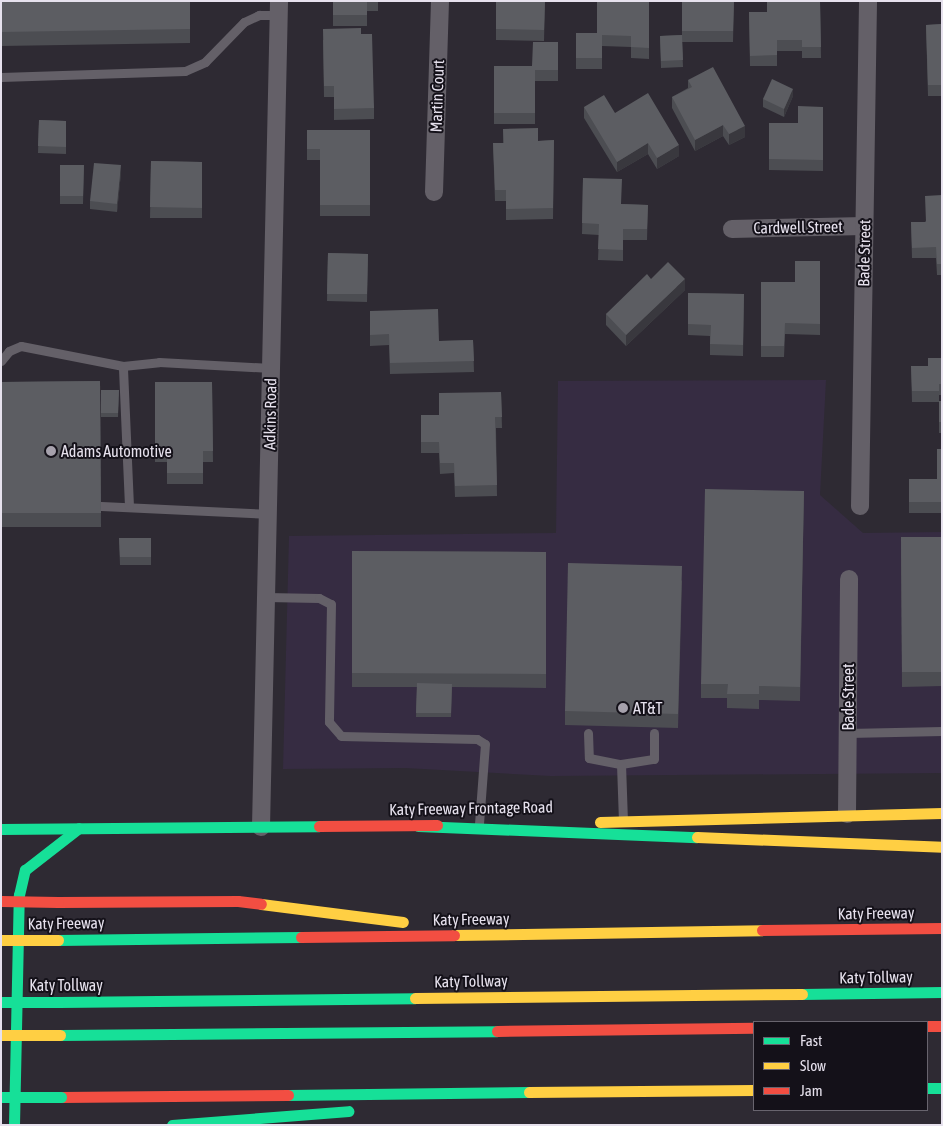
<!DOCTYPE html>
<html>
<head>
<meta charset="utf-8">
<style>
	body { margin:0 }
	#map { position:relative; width:943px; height:1126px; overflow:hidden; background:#2e2a33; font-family:"Asap Condensed",sans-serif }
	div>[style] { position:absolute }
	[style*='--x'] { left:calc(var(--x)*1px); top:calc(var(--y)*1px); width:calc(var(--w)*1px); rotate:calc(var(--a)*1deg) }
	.built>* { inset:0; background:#362c42 }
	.lane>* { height:9px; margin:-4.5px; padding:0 4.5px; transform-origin:4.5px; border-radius:4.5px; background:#646068 }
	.street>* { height:18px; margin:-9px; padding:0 9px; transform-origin:9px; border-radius:9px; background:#646068 }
	.fast>* { height:11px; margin:-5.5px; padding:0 5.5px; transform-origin:5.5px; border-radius:5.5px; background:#16e098 }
	.slow>* { height:11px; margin:-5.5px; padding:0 5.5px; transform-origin:5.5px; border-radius:5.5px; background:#ffcf43 }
	.jam>* { height:11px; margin:-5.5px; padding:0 5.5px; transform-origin:5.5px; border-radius:5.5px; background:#f24e42 }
	.fast-bridge>* { height:11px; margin:-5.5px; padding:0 5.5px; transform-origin:5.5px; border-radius:5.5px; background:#16e098 }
	.slow-bridge>* { height:11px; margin:-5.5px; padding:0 5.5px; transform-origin:5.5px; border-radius:5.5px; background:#ffcf43 }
	.jam-bridge>* { height:11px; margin:-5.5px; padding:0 5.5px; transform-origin:5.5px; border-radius:5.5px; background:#f24e42 }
	.wall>* { inset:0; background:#4c4d52 }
	.shaded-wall>* { inset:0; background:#39383e }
	.building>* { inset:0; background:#5c5d62 }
	.dots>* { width:14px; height:14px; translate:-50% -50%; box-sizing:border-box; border:2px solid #141119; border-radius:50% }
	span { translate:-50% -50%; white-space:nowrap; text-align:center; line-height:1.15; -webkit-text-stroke:4px #141119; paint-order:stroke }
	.street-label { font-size:16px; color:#e6e1ed }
	.poi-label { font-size:16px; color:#e6e1ed }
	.left { translate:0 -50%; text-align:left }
	.frame { position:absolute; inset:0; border:2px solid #e6e1ed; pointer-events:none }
	.legend { position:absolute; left:753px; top:1021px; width:175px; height:90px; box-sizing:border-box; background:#141119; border:1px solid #68646e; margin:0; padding:6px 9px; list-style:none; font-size:15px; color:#e6e1ed }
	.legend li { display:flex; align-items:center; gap:10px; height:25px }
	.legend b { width:25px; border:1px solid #68646e }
</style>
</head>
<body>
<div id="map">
	<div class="built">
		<i style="clip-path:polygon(826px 380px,820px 495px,863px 533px,942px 532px,942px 773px,551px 776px,405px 768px,283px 769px,289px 536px,556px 533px,558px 381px)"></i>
	</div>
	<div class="lane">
		<i style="--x:1;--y:77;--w:184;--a:-1.9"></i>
		<i style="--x:185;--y:71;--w:22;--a:-24"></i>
		<i style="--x:205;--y:62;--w:56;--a:-45.7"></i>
		<i style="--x:244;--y:22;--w:17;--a:-25"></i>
		<i style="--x:259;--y:15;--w:19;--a:0"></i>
		<i style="--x:1;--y:361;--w:13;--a:-51"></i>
		<i style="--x:9;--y:351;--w:13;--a:-23"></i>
		<i style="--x:21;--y:346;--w:104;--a:11.1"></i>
		<i style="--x:101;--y:506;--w:167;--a:2.7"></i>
		<i style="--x:129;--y:506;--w:140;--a:-92.5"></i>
		<i style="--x:123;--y:366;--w:36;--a:-6"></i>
		<i style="--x:159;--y:362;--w:112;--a:3.1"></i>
		<i style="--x:266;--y:597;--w:53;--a:1.1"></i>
		<i style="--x:319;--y:598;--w:13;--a:27"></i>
		<i style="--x:331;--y:604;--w:118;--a:91"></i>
		<i style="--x:329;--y:722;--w:18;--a:49"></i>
		<i style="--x:341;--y:736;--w:136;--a:1.3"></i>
		<i style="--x:477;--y:739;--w:9;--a:32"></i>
		<i style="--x:485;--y:744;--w:80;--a:94.3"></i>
		<i style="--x:588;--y:733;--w:25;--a:88"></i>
		<i style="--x:589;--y:758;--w:33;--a:11"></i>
		<i style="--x:621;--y:764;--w:33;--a:-9"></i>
		<i style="--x:654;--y:759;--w:26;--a:-90"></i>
		<i style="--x:848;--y:733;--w:94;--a:-1.2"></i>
		<i style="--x:621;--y:764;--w:57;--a:88"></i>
	</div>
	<div class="street">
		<i style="--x:434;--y:192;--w:191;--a:-88.2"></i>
		<i style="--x:732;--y:229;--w:132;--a:-1.3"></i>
		<i style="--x:860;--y:506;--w:505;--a:-89.09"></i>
		<i style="--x:847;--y:814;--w:235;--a:-89.5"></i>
		<i style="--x:261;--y:827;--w:826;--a:-88.75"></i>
	</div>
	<div class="fast">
		<i style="--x:418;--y:826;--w:279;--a:2.3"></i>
		<i style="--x:1;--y:829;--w:318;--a:-0.5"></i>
		<i style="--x:58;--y:940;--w:243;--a:-0.7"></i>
		<i style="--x:802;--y:994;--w:140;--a:-0.8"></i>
		<i style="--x:59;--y:1002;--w:356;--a:-0.6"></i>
		<i style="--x:60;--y:1035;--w:437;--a:-0.5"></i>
		<i style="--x:927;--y:1088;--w:15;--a:0"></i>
		<i style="--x:288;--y:1095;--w:241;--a:-0.7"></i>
		<i style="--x:14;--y:1125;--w:230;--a:-88.8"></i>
		<i style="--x:19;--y:895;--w:26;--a:-77"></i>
		<i style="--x:25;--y:870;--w:68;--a:-37.9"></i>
		<i style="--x:172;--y:1125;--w:177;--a:-4.5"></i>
	</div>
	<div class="slow">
		<i style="--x:600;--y:822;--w:342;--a:-1.5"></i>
		<i style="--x:697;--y:837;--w:245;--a:2.3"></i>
		<i style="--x:261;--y:904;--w:143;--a:7.2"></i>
		<i style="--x:454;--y:935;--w:308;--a:-0.9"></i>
		<i style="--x:415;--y:998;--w:387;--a:-0.6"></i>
		<i style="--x:529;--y:1092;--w:225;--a:-0.5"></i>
	</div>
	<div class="jam">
		<i style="--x:319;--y:826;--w:118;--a:-0.5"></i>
		<i style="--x:58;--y:902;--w:180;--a:-0.3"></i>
		<i style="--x:238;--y:901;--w:23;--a:7"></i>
		<i style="--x:762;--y:930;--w:180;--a:-0.6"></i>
		<i style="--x:301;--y:937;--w:153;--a:-0.7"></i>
		<i style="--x:927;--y:1026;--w:15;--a:0"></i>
		<i style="--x:497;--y:1031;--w:257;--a:-0.7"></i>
		<i style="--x:61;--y:1097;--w:227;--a:-0.5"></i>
	</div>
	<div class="fast-bridge">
		<i style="--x:1;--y:1002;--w:58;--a:0"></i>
		<i style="--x:1;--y:1097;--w:60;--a:0"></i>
	</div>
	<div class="slow-bridge">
		<i style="--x:1;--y:940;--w:57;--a:0"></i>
		<i style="--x:1;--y:1035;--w:59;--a:0"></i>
	</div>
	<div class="jam-bridge">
		<i style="--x:1;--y:901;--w:57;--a:1"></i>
	</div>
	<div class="wall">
		<i style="clip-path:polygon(1px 1px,190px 1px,190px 43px,1px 46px)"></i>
		<i style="clip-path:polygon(333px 1px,378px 1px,378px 11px,367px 11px,367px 26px,333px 26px)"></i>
		<i style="clip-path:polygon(496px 1px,545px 1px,544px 41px,496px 40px)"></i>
		<i style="clip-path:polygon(649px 1px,649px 59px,631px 58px,631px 47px,602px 46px,602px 69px,576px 69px,576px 33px,597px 33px)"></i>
		<i style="clip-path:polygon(682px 1px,734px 1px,733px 42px,682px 42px,683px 67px,661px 68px,660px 36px,682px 35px)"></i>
		<i style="clip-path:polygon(820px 1px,821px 58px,802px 58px,802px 51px,777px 51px,777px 66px,750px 66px,749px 12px,767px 12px)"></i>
		<i style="clip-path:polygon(942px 24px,942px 96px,928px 96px,926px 25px)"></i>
		<i style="clip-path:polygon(361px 34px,374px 108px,374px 119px,334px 120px,334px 97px,324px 97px,323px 40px)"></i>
		<i style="clip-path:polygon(558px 42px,558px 81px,535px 81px,535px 124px,494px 124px,494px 66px,532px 66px)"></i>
		<i style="clip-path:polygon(688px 80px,745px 137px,729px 145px,723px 136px,695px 151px,672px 108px,672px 97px,688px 88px)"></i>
		<i style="clip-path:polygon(793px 96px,784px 117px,763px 107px,763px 99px)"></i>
		<i style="clip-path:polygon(584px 107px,615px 113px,679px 156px,657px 169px,648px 154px,617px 172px,584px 118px)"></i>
		<i style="clip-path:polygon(823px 107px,823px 171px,769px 170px,769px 123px,798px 123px)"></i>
		<i style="clip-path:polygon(39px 120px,66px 121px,66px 154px,38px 153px)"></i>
		<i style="clip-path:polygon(503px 129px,538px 141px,554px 140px,553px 219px,506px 220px,506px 201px,495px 201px,493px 143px,503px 143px)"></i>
		<i style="clip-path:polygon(307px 130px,370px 130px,370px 216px,320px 216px,320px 160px,307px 160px)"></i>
		<i style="clip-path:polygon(151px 161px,202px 162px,202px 218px,150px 218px)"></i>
		<i style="clip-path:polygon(60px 165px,84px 165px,83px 204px,60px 204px)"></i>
		<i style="clip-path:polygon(121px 173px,117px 212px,90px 209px,90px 201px)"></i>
		<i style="clip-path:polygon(583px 178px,621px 204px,648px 205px,647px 240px,623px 240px,623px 261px,598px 260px,599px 235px,582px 234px)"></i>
		<i style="clip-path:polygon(942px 195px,942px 275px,937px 275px,936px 258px,912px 258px,911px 222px,925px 222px)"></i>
		<i style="clip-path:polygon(328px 253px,368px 254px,367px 302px,327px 301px)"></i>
		<i style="clip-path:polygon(820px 261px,820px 335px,785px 334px,784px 357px,761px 357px,761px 282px,795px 282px)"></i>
		<i style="clip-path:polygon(651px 279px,685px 290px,626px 346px,606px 325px,606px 314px)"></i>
		<i style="clip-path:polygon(688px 293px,744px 294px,743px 356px,710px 355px,710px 336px,688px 335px)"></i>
		<i style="clip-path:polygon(370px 311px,439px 341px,473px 340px,474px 372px,390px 374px,389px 345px,370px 346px)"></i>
		<i style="clip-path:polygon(942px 358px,942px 395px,939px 395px,939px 401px,942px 401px,942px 433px,939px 433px,939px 402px,912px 402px,911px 366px,928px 366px)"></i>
		<i style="clip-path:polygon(100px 381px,101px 527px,1px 527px,1px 382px)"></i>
		<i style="clip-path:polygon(155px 382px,212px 382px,213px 462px,203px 462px,203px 484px,167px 484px,167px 462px,155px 462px)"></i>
		<i style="clip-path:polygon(101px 390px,119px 390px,118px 417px,101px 417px)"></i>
		<i style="clip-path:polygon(501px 392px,502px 428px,496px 428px,497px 496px,455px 497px,454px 473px,440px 474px,439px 453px,421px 453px,421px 415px,439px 415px)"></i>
		<i style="clip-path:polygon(942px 449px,942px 513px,909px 513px,909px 479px,937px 479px)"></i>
		<i style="clip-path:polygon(804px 491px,800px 701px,759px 700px,759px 709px,727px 708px,727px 698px,701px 698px,701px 684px)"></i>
		<i style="clip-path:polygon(901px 537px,942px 537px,942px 686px,902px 687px)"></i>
		<i style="clip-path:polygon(119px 538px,151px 538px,151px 565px,120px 565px)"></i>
		<i style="clip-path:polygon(352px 551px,546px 552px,546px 688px,452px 687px,451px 717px,416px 717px,417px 687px,352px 687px)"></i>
		<i style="clip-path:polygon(682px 580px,678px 728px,565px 725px,565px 711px)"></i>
	</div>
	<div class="shaded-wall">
		<i style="clip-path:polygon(793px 89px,793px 96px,784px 117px,784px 109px)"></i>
		<i style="clip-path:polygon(723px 125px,723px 136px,695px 151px,695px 140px)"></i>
		<i style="clip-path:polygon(745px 126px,745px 137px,729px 145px,729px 134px)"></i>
		<i style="clip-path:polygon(648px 143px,648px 154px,617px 172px,617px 162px)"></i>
		<i style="clip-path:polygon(679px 145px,679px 156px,657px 169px,657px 158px)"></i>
		<i style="clip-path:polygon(121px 165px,121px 173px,117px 212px,117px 204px)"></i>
		<i style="clip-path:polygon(685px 279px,685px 290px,626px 346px,626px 335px)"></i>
	</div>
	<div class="building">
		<i style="clip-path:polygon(1px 1px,190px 1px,190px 29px,1px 32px)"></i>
		<i style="clip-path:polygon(333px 1px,367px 1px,367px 15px,333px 15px)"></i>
		<i style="clip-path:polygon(496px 1px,545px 1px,544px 30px,496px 29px)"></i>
		<i style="clip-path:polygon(597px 1px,649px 1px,649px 48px,631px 47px,631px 36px,602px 35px,602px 58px,576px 58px,576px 33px,597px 33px)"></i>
		<i style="clip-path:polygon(682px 1px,734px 1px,733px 31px,682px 31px)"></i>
		<i style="clip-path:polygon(767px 1px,820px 1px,821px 47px,802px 47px,802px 40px,777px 40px,777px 55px,750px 56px,749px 12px,767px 12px)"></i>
		<i style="clip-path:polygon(942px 24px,942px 85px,928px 85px,926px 25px)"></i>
		<i style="clip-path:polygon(361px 28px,361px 34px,372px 34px,374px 108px,334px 109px,334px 86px,324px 86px,323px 29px)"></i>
		<i style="clip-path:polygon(682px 35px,683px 60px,661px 61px,660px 36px)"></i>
		<i style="clip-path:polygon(533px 42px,558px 42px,558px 70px,535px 70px,535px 113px,494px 113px,494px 66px,532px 66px)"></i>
		<i style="clip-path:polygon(713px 67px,745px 126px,729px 134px,723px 125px,695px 140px,672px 97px,692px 87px,688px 80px)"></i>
		<i style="clip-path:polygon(772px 79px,793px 89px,784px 109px,763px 99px)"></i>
		<i style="clip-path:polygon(648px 93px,679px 145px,657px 158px,648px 143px,617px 162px,584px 107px,604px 95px,615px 113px)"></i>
		<i style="clip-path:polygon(798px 106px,823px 107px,823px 160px,769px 159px,769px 123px,798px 123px)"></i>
		<i style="clip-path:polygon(39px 120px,66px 121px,66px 147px,38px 146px)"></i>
		<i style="clip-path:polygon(538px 128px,538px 141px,554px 140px,553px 208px,506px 209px,506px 190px,495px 190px,493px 143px,504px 143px,503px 129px)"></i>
		<i style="clip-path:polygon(307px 130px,370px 130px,370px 205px,320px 205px,320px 149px,307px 149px)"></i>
		<i style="clip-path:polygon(941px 142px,942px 142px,942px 167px,941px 167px)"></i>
		<i style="clip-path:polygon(151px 161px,202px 162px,202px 208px,150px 207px)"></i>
		<i style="clip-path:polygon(94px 163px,121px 165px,117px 204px,90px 201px)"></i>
		<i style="clip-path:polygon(60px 165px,84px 165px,83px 196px,60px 196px)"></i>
		<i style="clip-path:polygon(583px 178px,622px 179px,621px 204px,648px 205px,647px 229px,623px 229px,623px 250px,598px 249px,599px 224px,582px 223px)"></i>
		<i style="clip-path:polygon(942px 195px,942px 264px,937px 264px,936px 247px,912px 248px,911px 222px,926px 222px,925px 196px)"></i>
		<i style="clip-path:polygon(328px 253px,368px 254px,367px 294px,327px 294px)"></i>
		<i style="clip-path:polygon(795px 261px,820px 261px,820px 324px,785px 323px,784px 346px,761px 346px,761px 282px,795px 282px)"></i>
		<i style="clip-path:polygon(668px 262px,685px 279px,626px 335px,606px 314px,647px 274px,651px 279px)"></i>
		<i style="clip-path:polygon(688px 293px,744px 294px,743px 345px,710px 344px,711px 325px,688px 324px)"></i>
		<i style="clip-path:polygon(438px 309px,439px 341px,473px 340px,474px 361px,390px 363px,389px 334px,370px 335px,370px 311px)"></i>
		<i style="clip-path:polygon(928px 358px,942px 358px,942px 384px,939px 384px,939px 391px,912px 391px,911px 366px,928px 366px)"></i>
		<i style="clip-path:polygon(100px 381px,101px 513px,1px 513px,1px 382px)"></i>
		<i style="clip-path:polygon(155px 382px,212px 382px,213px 451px,203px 451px,203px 473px,167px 473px,167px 451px,155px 451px)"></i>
		<i style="clip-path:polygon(101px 390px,119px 390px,118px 413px,101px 413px)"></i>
		<i style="clip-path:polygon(501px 392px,502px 417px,495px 417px,497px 485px,455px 486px,454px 463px,440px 463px,439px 442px,421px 442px,421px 415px,439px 415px,439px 393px)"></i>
		<i style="clip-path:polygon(939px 401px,942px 401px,942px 422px,939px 422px)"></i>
		<i style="clip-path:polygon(937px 449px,942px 449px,942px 502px,909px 502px,909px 479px,937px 479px)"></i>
		<i style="clip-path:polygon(705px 489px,804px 491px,800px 687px,759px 686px,759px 694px,727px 694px,728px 684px,701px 684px)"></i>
		<i style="clip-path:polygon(901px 537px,942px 537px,942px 672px,902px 672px)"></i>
		<i style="clip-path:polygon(119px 538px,151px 538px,151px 557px,120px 557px)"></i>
		<i style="clip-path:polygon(352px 551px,546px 552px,546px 674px,352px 673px)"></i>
		<i style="clip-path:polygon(568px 563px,682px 566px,678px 714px,565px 711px)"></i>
		<i style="clip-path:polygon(417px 683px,452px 684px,451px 713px,416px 713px)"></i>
	</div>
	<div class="dots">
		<i style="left:51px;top:451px;background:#a6a1ac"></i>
		<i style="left:623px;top:708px;background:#a6a1ac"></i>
	</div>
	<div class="street-label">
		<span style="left:437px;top:96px;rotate:-88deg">Martin Court</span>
		<span style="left:798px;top:227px;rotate:-1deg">Cardwell Street</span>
		<span style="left:864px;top:253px;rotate:-89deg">Bade Street</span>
		<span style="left:270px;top:414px;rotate:-89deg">Adkins Road</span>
		<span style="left:848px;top:697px;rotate:-90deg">Bade Street</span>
		<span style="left:471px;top:808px;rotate:-1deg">Katy Freeway Frontage Road</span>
		<span style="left:876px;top:913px;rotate:-1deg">Katy Freeway</span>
		<span style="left:471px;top:919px;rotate:-1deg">Katy Freeway</span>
		<span style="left:66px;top:923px;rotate:-1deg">Katy Freeway</span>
		<span style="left:876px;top:977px;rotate:-1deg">Katy Tollway</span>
		<span style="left:471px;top:981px;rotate:-1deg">Katy Tollway</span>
		<span style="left:66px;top:985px">Katy Tollway</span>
	</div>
	<div class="poi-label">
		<span class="left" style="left:61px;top:451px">Adams Automotive</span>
		<span class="left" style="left:633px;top:708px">AT&amp;T</span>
	</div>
	<div class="frame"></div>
	<ul class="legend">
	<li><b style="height:6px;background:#16e098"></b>Fast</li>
	<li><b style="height:6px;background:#ffcf43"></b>Slow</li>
	<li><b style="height:6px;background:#f24e42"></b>Jam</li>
	</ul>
</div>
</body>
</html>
